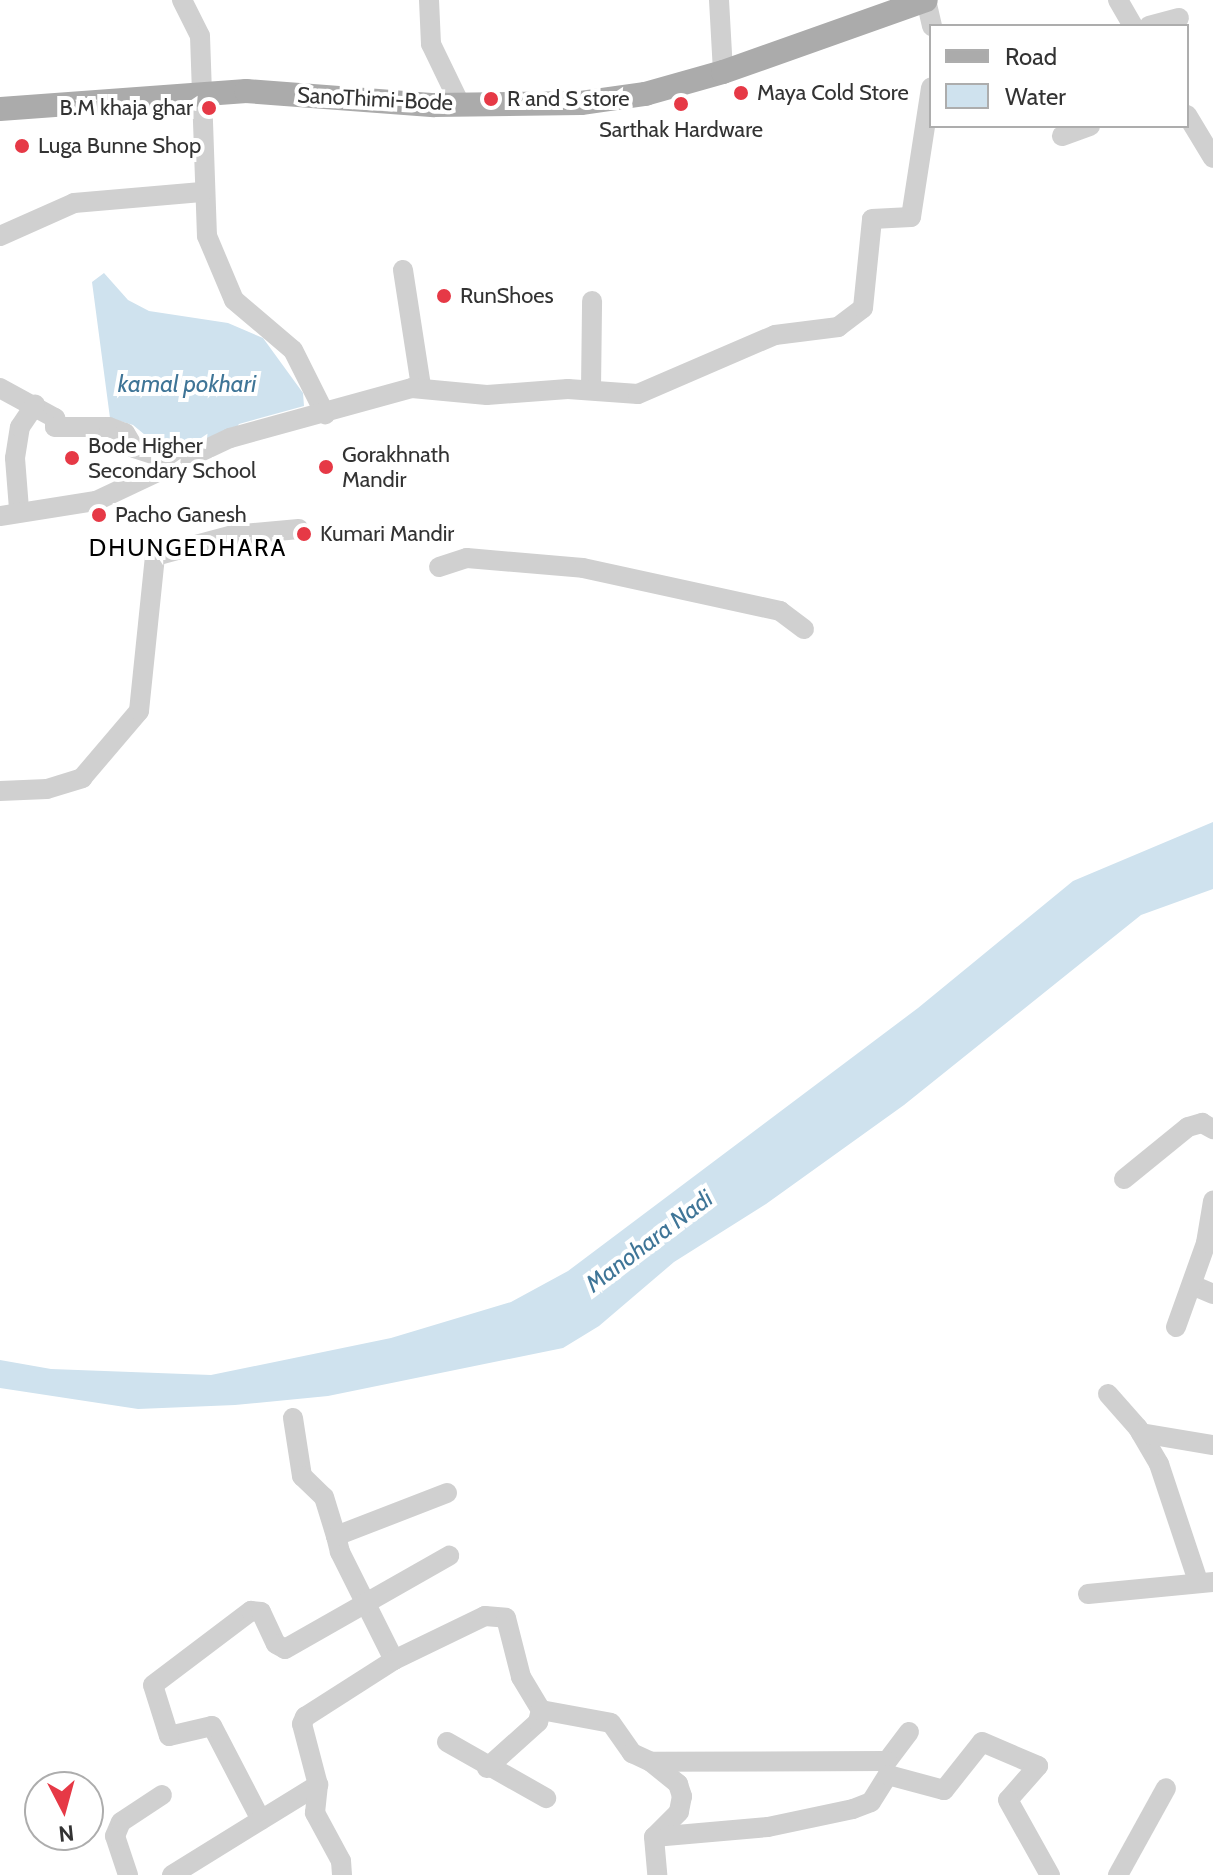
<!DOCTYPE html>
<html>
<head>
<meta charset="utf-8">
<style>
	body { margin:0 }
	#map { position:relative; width:1213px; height:1875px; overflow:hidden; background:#fff; font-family:Cabin,sans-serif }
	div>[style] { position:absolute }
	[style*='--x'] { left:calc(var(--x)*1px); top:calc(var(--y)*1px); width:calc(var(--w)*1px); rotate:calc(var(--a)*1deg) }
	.water>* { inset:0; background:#cfe2ee }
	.minor>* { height:20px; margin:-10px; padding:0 10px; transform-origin:10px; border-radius:10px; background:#d0d0d0 }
	.major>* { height:24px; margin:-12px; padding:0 12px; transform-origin:12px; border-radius:12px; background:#ababab }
	.dots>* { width:22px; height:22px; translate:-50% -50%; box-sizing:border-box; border:4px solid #fff; border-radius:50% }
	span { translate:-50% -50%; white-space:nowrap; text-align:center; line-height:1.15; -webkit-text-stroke:8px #fff; paint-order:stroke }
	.poi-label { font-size:22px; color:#333 }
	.left { translate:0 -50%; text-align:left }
	.right { translate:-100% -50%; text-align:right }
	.street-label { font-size:22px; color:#333 }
	.water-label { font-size:24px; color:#3f7597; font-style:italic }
	.neighbourhood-label { font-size:24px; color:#000; letter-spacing:2px }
	.legend { position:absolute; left:929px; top:24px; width:260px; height:104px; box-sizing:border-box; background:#fff; border:2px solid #adadad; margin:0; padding:10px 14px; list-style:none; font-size:24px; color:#333 }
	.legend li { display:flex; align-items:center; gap:16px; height:40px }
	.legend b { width:40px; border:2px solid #adadad }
	.north { position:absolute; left:24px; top:1771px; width:80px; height:80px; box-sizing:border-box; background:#fff; border:2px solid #adadad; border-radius:50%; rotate:174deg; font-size:22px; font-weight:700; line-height:32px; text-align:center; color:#333 }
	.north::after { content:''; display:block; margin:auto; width:28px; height:36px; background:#e63946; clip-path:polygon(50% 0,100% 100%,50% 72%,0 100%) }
</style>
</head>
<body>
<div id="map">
	<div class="water">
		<i style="clip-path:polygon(104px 273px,128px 300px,149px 311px,228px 323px,263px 338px,303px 393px,304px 406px,239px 424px,231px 436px,175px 452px,162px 449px,133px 425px,110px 418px,92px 282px)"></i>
		<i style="clip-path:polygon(1213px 822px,1213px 889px,1141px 915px,904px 1105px,766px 1204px,674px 1262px,599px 1326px,563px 1348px,328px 1396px,235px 1405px,138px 1409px,0 1388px,0 1360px,51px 1369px,211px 1375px,391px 1338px,511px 1302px,568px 1271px,918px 1008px,1073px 881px)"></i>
	</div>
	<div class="minor">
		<i style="--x:182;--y:0;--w:40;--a:63.4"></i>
		<i style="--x:200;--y:36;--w:200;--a:88"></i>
		<i style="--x:207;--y:236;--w:69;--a:67.1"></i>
		<i style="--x:234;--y:300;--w:77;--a:40.3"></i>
		<i style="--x:293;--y:350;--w:72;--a:63.4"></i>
		<i style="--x:429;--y:0;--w:44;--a:87.4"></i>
		<i style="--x:431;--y:44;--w:67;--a:64.2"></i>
		<i style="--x:719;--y:0;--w:72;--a:86.8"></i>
		<i style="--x:926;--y:0;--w:27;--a:77"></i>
		<i style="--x:1118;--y:0;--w:30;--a:60"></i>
		<i style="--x:1149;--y:26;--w:31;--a:-15"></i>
		<i style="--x:1187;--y:115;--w:50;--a:58.8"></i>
		<i style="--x:1062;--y:136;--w:30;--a:-20"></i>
		<i style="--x:0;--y:236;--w:81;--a:-24"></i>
		<i style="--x:74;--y:203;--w:128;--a:-4.9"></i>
		<i style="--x:403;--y:270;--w:117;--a:81.2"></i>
		<i style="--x:0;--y:388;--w:63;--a:28.6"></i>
		<i style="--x:55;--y:418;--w:9;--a:90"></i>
		<i style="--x:55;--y:427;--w:54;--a:0"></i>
		<i style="--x:109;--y:427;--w:17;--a:21"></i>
		<i style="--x:125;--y:433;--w:17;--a:59"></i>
		<i style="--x:134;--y:448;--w:42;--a:18"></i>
		<i style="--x:591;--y:389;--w:88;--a:-89.3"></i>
		<i style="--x:19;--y:509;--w:51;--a:-94.5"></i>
		<i style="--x:15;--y:458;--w:31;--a:-81"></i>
		<i style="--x:20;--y:427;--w:27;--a:-56"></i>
		<i style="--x:0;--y:516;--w:97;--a:-8.9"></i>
		<i style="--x:96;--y:501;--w:148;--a:-25.2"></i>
		<i style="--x:230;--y:438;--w:189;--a:-15.4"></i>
		<i style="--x:412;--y:388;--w:75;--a:5.3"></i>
		<i style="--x:487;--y:395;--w:81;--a:-4.2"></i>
		<i style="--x:568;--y:389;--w:70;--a:4.1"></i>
		<i style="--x:638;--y:394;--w:149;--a:-23.3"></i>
		<i style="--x:775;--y:335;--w:64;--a:-7.2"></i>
		<i style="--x:838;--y:327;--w:31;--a:-37"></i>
		<i style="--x:863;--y:308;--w:89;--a:-84.2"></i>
		<i style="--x:872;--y:219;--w:39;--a:-3"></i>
		<i style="--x:911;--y:217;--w:131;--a:-81.2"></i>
		<i style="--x:439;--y:567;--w:29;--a:-18"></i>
		<i style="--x:467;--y:558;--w:116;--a:4.9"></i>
		<i style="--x:583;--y:568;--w:202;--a:12.3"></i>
		<i style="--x:780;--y:611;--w:30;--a:37"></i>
		<i style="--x:0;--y:791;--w:47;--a:-2.4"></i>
		<i style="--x:47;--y:789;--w:37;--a:-17"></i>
		<i style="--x:82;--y:778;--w:88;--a:-49.6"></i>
		<i style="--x:139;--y:711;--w:156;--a:-84.1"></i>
		<i style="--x:155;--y:556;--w:81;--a:-15.1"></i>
		<i style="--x:233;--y:535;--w:66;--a:-5.2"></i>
		<i style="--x:1124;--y:1179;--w:82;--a:-39.1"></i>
		<i style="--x:1188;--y:1127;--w:15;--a:-16"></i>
		<i style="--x:1202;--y:1123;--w:13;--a:29"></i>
		<i style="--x:1192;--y:1285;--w:23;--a:23"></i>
		<i style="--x:1176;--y:1327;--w:89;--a:-70.3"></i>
		<i style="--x:1206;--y:1243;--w:43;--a:-80.5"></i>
		<i style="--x:1108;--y:1394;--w:45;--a:48.6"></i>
		<i style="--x:1138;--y:1428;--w:42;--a:59.7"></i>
		<i style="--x:1159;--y:1464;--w:123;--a:71.6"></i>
		<i style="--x:293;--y:1418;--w:59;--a:81.2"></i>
		<i style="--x:302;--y:1476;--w:30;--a:44"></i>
		<i style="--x:324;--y:1497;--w:41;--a:72.9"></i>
		<i style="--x:1141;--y:1433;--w:73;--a:9.5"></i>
		<i style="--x:1088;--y:1594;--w:126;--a:-5.5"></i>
		<i style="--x:394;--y:1660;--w:121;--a:-116.6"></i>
		<i style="--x:340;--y:1552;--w:16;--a:-104"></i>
		<i style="--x:336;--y:1536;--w:119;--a:-21.2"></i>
		<i style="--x:909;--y:1732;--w:36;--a:127"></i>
		<i style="--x:887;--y:1761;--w:236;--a:179.8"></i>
		<i style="--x:651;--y:1762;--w:35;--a:39"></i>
		<i style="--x:678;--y:1784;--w:13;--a:72"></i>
		<i style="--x:682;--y:1796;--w:16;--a:101"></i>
		<i style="--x:679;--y:1812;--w:35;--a:135"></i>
		<i style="--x:654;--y:1837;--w:114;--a:-5"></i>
		<i style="--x:768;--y:1827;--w:87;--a:-12"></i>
		<i style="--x:853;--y:1809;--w:19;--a:-21"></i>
		<i style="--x:871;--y:1802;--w:32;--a:-58"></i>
		<i style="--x:888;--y:1775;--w:58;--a:15"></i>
		<i style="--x:944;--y:1790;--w:61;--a:-51.6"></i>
		<i style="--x:982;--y:1742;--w:61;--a:23.2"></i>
		<i style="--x:1038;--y:1766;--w:45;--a:131.4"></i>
		<i style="--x:1008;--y:1800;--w:86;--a:60.8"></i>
		<i style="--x:447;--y:1742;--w:114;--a:29.5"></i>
		<i style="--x:487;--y:1768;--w:69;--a:-42"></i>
		<i style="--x:538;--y:1722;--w:12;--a:-76"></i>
		<i style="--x:261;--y:1820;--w:106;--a:-117.5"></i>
		<i style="--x:212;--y:1726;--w:44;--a:166.9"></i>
		<i style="--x:169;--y:1736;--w:53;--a:-107.4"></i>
		<i style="--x:153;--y:1685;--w:123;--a:-37.1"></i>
		<i style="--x:251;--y:1611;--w:10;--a:6"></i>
		<i style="--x:261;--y:1612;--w:35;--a:65"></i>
		<i style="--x:276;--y:1644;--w:10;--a:29"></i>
		<i style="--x:285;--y:1649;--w:189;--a:-29.6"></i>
		<i style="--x:654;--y:1837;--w:38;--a:85"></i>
		<i style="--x:128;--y:1875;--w:41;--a:-108.4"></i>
		<i style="--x:115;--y:1836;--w:15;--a:-67"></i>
		<i style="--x:121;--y:1822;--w:49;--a:-33.4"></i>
		<i style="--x:172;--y:1875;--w:172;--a:-31.7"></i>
		<i style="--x:342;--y:1875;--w:14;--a:-94"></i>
		<i style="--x:341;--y:1861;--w:55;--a:-118.4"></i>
		<i style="--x:315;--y:1813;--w:28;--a:-84"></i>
		<i style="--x:318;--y:1785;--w:63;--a:-104.7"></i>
		<i style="--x:302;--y:1724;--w:8;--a:-67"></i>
		<i style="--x:305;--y:1717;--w:106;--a:-32.6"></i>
		<i style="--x:394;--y:1660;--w:101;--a:-25.8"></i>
		<i style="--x:485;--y:1616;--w:21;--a:5"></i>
		<i style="--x:506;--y:1618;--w:61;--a:75.7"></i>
		<i style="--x:521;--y:1677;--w:39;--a:59"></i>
		<i style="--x:541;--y:1710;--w:71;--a:10.5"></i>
		<i style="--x:611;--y:1723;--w:37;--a:55"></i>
		<i style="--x:632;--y:1753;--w:21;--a:25"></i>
		<i style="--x:1118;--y:1875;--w:99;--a:-61.1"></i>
	</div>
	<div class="major">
		<i style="--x:0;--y:109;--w:247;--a:-4.2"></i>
		<i style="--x:246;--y:91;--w:189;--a:4.3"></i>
		<i style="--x:434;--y:105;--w:147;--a:-0.8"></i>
		<i style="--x:581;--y:103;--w:65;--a:-8"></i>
		<i style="--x:645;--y:94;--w:81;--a:-15.8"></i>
		<i style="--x:723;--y:72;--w:215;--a:-19.5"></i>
	</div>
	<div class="dots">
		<i style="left:741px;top:93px;background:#e63946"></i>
		<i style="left:491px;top:99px;background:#e63946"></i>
		<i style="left:681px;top:104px;background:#e63946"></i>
		<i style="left:209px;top:108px;background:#e63946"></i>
		<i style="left:22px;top:146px;background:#e63946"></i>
		<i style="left:444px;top:296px;background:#e63946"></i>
		<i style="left:72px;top:458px;background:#e63946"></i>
		<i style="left:326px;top:467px;background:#e63946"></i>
		<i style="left:99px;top:515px;background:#e63946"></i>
		<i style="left:304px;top:534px;background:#e63946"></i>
	</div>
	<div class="poi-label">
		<span class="left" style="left:757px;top:93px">Maya Cold Store</span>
		<span class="left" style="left:507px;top:99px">R and S store</span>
		<span class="right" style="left:193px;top:108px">B.M khaja ghar</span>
		<span style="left:681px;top:130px">Sarthak Hardware</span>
		<span class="left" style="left:38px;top:146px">Luga Bunne Shop</span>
		<span class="left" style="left:460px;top:296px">RunShoes</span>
		<span class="left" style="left:88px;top:458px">Bode Higher<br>Secondary School</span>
		<span class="left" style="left:342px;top:467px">Gorakhnath<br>Mandir</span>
		<span class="left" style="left:115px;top:515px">Pacho Ganesh</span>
		<span class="left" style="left:320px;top:534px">Kumari Mandir</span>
	</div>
	<div class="street-label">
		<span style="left:375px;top:99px;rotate:3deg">SanoThimi-Bode</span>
	</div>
	<div class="water-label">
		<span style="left:187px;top:384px">kamal pokhari</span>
		<span style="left:649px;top:1241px;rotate:-37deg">Manohara Nadi</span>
	</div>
	<div class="neighbourhood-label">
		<span style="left:188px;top:548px">DHUNGEDHARA</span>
	</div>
	<ul class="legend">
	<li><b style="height:10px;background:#ababab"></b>Road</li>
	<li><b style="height:22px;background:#cfe2ee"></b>Water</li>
	</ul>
	<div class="north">N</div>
</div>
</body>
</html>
